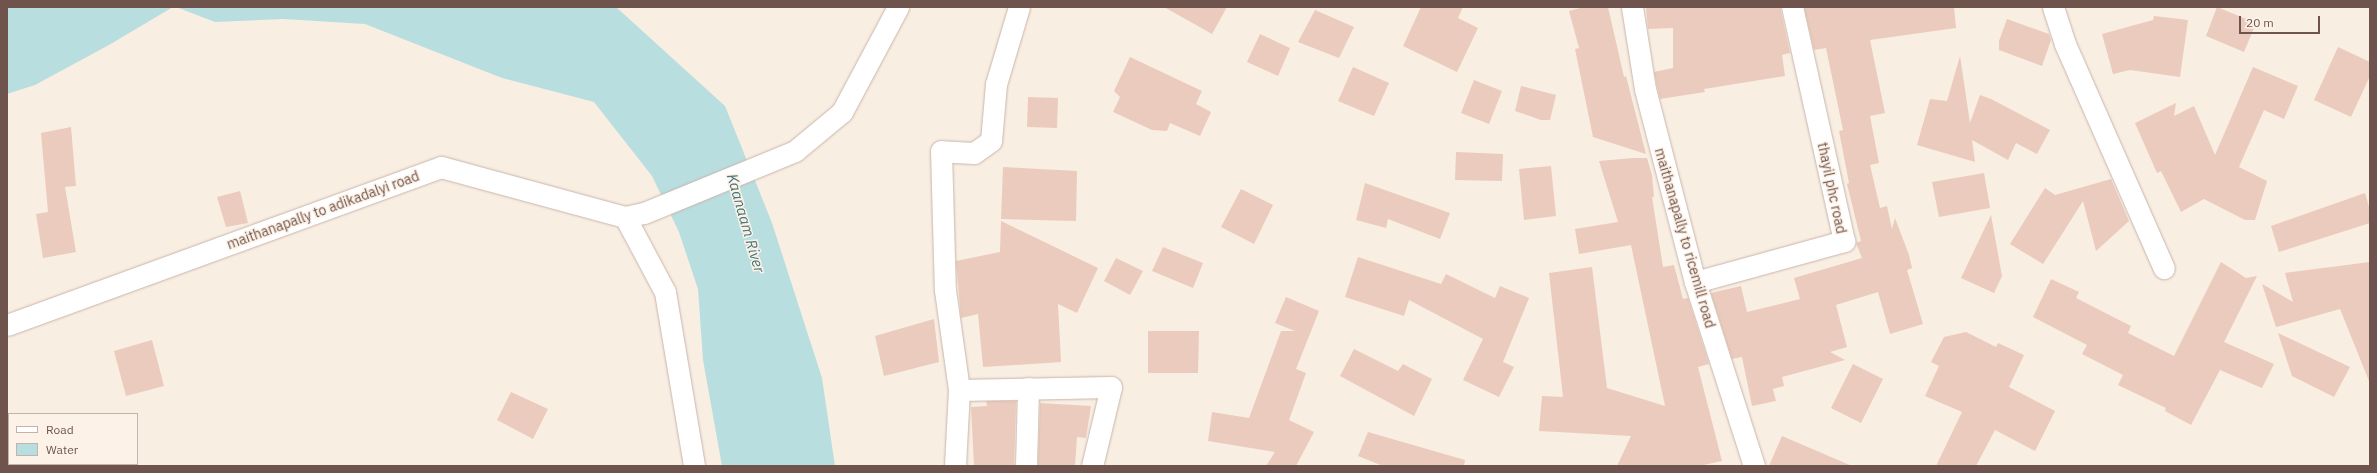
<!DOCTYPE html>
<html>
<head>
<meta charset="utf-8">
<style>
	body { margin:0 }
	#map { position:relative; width:2377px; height:473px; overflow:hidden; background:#f9eee2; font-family:"IBM Plex Sans",sans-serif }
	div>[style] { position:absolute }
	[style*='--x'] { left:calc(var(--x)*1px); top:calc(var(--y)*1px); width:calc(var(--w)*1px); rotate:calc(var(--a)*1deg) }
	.water>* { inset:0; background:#b9dee0 }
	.building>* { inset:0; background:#ebcbbd }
	.roads { filter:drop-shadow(0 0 1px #c8b5ab) drop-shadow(0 0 1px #c8b5ab) }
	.minor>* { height:21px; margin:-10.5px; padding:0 10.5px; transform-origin:10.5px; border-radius:10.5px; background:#fff }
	span { translate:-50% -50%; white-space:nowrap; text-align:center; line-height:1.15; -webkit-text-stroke:3px #fdf2e8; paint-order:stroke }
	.street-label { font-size:14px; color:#6e544c }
	.water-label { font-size:15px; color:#457578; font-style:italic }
	.frame { position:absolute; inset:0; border:8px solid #6e544c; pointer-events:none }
	.legend { position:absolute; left:8px; top:413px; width:130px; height:52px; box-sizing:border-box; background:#fdf2e8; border:1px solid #c4b3aa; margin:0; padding:5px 7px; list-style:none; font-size:12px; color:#6e544c }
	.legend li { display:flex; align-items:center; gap:8px; height:20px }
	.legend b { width:20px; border:1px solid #c4b3aa }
	.scale { position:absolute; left:2239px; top:16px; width:81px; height:18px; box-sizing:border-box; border:2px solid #6e544c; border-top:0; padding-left:5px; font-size:12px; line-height:14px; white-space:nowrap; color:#6e544c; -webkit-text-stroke:3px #fdf2e8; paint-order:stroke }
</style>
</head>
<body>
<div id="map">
	<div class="water">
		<i style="clip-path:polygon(7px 7px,173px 7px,109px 45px,35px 85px,7px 94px)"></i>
		<i style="clip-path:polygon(176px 7px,616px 7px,725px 106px,772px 223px,822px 378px,835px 466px,722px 466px,703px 360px,698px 289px,679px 232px,652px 176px,594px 102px,502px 78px,365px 24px,283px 19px,215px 22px)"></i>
	</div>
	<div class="building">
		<i style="clip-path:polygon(1164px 7px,1227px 7px,1212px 34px)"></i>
		<i style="clip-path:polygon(1421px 7px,1463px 7px,1458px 18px,1478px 28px,1457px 72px,1403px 46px)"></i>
		<i style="clip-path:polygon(1584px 7px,1608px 7px,1624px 77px,1626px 76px,1646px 154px,1593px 137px,1575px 49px,1579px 48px,1569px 11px)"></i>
		<i style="clip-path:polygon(1646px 7px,1780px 7px,1790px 53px,1782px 55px,1785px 76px,1704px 89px,1705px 92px,1660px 99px,1654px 72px,1673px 68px,1673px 28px,1648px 29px)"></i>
		<i style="clip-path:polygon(1804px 7px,1954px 7px,1956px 28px,1870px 40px,1885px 113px,1870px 116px,1879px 163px,1870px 165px,1880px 208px,1887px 206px,1892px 229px,1895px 218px,1909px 255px,1912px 268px,1907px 270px,1923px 324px,1890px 334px,1878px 292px,1836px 305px,1847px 347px,1830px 352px,1845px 360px,1782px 377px,1784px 386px,1773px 389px,1776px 401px,1752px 406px,1742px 357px,1732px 359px,1711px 293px,1741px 286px,1747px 312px,1800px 299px,1794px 278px,1862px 258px,1856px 243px,1861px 241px,1847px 184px,1849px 183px,1839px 131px,1843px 130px,1826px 48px,1814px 50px)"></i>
		<i style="clip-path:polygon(2217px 7px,2256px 23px,2244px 52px,2206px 36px)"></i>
		<i style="clip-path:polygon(1315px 10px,1354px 27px,1339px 58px,1298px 42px)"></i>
		<i style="clip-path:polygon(2154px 16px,2188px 20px,2180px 77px,2130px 70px,2113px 74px,2102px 34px,2153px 20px)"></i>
		<i style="clip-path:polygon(2007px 19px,2049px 34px,2051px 40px,2042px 66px,1999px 50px,1999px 41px)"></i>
		<i style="clip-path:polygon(1260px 34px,1290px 48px,1278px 76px,1247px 62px)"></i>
		<i style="clip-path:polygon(2338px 47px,2370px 62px,2370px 76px,2351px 117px,2314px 100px)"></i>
		<i style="clip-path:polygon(1960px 56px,1970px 123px,1980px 95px,1991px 99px,2050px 130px,2037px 154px,2016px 143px,2008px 160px,1972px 140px,1975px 162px,1917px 145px,1930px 99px,1947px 101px)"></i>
		<i style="clip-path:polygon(1130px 57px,1202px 91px,1196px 104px,1211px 112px,1200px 136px,1170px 123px,1167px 131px,1152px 130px,1113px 112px,1120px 97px,1114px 91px)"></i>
		<i style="clip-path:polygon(1353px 67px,1389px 83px,1374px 116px,1338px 101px)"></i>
		<i style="clip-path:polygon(2253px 67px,2298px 86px,2284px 119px,2264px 110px,2239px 167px,2267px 181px,2255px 220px,2245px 220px,2204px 199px,2181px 212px,2161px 171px,2157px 173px,2135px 123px,2176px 103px,2174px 116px,2194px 106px,2215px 155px)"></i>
		<i style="clip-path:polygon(1474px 80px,1502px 91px,1489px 124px,1461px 113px)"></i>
		<i style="clip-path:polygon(1521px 86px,1556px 95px,1550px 120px,1541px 120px,1515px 111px)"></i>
		<i style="clip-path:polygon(1028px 97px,1058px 98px,1057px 128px,1027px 127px)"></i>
		<i style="clip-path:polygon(71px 127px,76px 186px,65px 187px,76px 252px,43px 258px,36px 214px,48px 212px,41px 133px)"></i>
		<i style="clip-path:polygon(1456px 152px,1503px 154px,1502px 181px,1455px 180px)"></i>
		<i style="clip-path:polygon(1633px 158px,1647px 158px,1652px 175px,1654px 197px,1652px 197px,1663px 267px,1674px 265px,1683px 299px,1688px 298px,1709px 364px,1698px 367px,1722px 461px,1699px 466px,1617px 466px,1631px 436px,1539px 431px,1542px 396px,1563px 397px,1549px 273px,1592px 267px,1607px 388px,1665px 406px,1631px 245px,1579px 254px,1575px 229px,1618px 222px,1599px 161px)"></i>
		<i style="clip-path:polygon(1551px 166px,1556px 216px,1524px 220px,1519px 169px)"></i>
		<i style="clip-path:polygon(1003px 167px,1077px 171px,1076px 221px,1001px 219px)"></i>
		<i style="clip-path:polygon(1984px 173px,1990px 208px,1939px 217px,1932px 182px)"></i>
		<i style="clip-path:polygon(2111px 179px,2129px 221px,2096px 251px,2083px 201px,2043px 264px,2010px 244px,2045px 188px,2055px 195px)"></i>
		<i style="clip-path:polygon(1365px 183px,1450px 213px,1440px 239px,1388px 219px,1386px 228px,1356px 220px)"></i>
		<i style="clip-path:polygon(1241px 189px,1273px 205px,1254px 244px,1221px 227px)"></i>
		<i style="clip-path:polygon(240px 191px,248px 223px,226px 227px,217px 197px)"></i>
		<i style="clip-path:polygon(2365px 193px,2370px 210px,2370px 223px,2279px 252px,2271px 226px)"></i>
		<i style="clip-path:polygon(1991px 215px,2002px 276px,1994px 293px,1961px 278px)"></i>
		<i style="clip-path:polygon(1001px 221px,1098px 268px,1077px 313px,1058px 304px,1061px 362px,983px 367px,978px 314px,961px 318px,956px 261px,1000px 252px)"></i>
		<i style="clip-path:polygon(1163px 247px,1203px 263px,1193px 288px,1152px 271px)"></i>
		<i style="clip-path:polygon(1358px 257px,1441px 284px,1446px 274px,1495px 298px,1500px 286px,1529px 298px,1503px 362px,1514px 367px,1499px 397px,1463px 380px,1483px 339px,1409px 300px,1404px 316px,1345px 297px)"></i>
		<i style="clip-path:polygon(1116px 258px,1143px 271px,1130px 295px,1104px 281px)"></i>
		<i style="clip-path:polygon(2221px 262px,2246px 278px,2257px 276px,2224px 342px,2274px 364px,2262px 388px,2220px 370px,2191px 425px,2165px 411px,2166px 408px,2118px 385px,2123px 375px,2082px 354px,2087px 345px,2033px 317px,2051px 279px,2079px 292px,2076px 298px,2131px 326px,2128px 333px,2174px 356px)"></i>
		<i style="clip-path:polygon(2370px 262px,2370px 381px,2369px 381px,2340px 309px,2276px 327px,2262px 284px,2293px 302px,2285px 273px)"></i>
		<i style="clip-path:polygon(1286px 297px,1319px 311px,1296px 369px,1306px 373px,1289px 420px,1314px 432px,1296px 466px,1266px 466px,1275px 452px,1208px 441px,1212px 412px,1249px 418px,1281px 331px,1295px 331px,1275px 323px)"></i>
		<i style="clip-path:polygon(934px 319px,939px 362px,884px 376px,875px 336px)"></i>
		<i style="clip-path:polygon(1148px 331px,1199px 331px,1198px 373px,1148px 373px)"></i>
		<i style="clip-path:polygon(1966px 332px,1996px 347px,1998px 343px,2024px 355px,2009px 387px,2055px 411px,2035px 451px,1995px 430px,1976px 466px,1936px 466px,1962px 412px,1925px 396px,1939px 366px,1931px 362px,1944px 337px)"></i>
		<i style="clip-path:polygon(2278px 333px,2350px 367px,2334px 397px,2292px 376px)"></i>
		<i style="clip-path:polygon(152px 340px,164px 386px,126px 396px,114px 351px)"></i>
		<i style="clip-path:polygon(1354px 349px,1398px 371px,1403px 364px,1432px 379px,1414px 416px,1340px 376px)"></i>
		<i style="clip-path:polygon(1853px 364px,1883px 379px,1861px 423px,1831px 408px)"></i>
		<i style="clip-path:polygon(511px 392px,548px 409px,533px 439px,497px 420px)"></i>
		<i style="clip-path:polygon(986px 401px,1016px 401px,1014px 466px,974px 466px,971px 407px,987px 406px)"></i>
		<i style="clip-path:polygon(1040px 403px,1091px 406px,1086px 438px,1077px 437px,1075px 466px,1038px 466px)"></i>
		<i style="clip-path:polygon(1368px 432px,1465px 460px,1464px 466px,1383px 466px,1358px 456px)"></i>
		<i style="clip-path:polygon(1782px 436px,1852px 466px,1769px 466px)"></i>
	</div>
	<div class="roads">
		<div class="minor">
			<i style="--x:1019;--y:7;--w:80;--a:106.6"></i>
			<i style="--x:996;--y:84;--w:57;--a:95"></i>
			<i style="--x:991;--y:141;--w:21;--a:145"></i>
			<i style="--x:974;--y:153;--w:33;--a:-177"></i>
			<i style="--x:941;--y:151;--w:139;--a:88.4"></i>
			<i style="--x:945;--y:290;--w:101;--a:82"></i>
			<i style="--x:959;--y:390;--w:152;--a:-1.1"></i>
			<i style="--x:1111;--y:387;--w:81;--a:103.5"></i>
			<i style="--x:1632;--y:7;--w:83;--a:81"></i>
			<i style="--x:1645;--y:89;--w:199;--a:75.5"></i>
			<i style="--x:1695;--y:282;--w:193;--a:72.2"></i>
			<i style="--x:2053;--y:7;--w:39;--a:72"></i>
			<i style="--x:2065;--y:44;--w:245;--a:66.2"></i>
			<i style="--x:625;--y:217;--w:85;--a:61.9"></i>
			<i style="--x:665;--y:292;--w:176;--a:80.5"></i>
			<i style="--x:1695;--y:282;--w:155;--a:-15.4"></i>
			<i style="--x:1844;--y:241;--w:240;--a:-102.5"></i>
			<i style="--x:7;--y:325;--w:462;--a:-20"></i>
			<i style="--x:441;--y:167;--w:191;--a:15.2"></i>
			<i style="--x:625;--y:217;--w:19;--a:-12"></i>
			<i style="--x:644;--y:213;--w:163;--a:-22.3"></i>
			<i style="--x:795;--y:151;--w:61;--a:-39.7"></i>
			<i style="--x:842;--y:112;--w:119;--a:-61.9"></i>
			<i style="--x:955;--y:466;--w:76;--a:-87"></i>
			<i style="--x:1026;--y:466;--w:78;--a:-88.5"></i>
		</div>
	</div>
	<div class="street-label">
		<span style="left:1832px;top:188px;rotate:78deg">thayil phc road</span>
		<span style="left:323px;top:210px;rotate:-20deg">maithanapally to adikadalyi road</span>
		<span style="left:1685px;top:238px;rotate:74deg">maithanapally to ricemill road</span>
	</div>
	<div class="water-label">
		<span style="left:746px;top:223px;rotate:74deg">Kaanaam River</span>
	</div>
	<div class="frame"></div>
	<ul class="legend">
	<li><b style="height:5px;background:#fff"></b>Road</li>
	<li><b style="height:11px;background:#b9dee0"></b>Water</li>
	</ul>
	<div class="scale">20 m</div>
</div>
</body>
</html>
